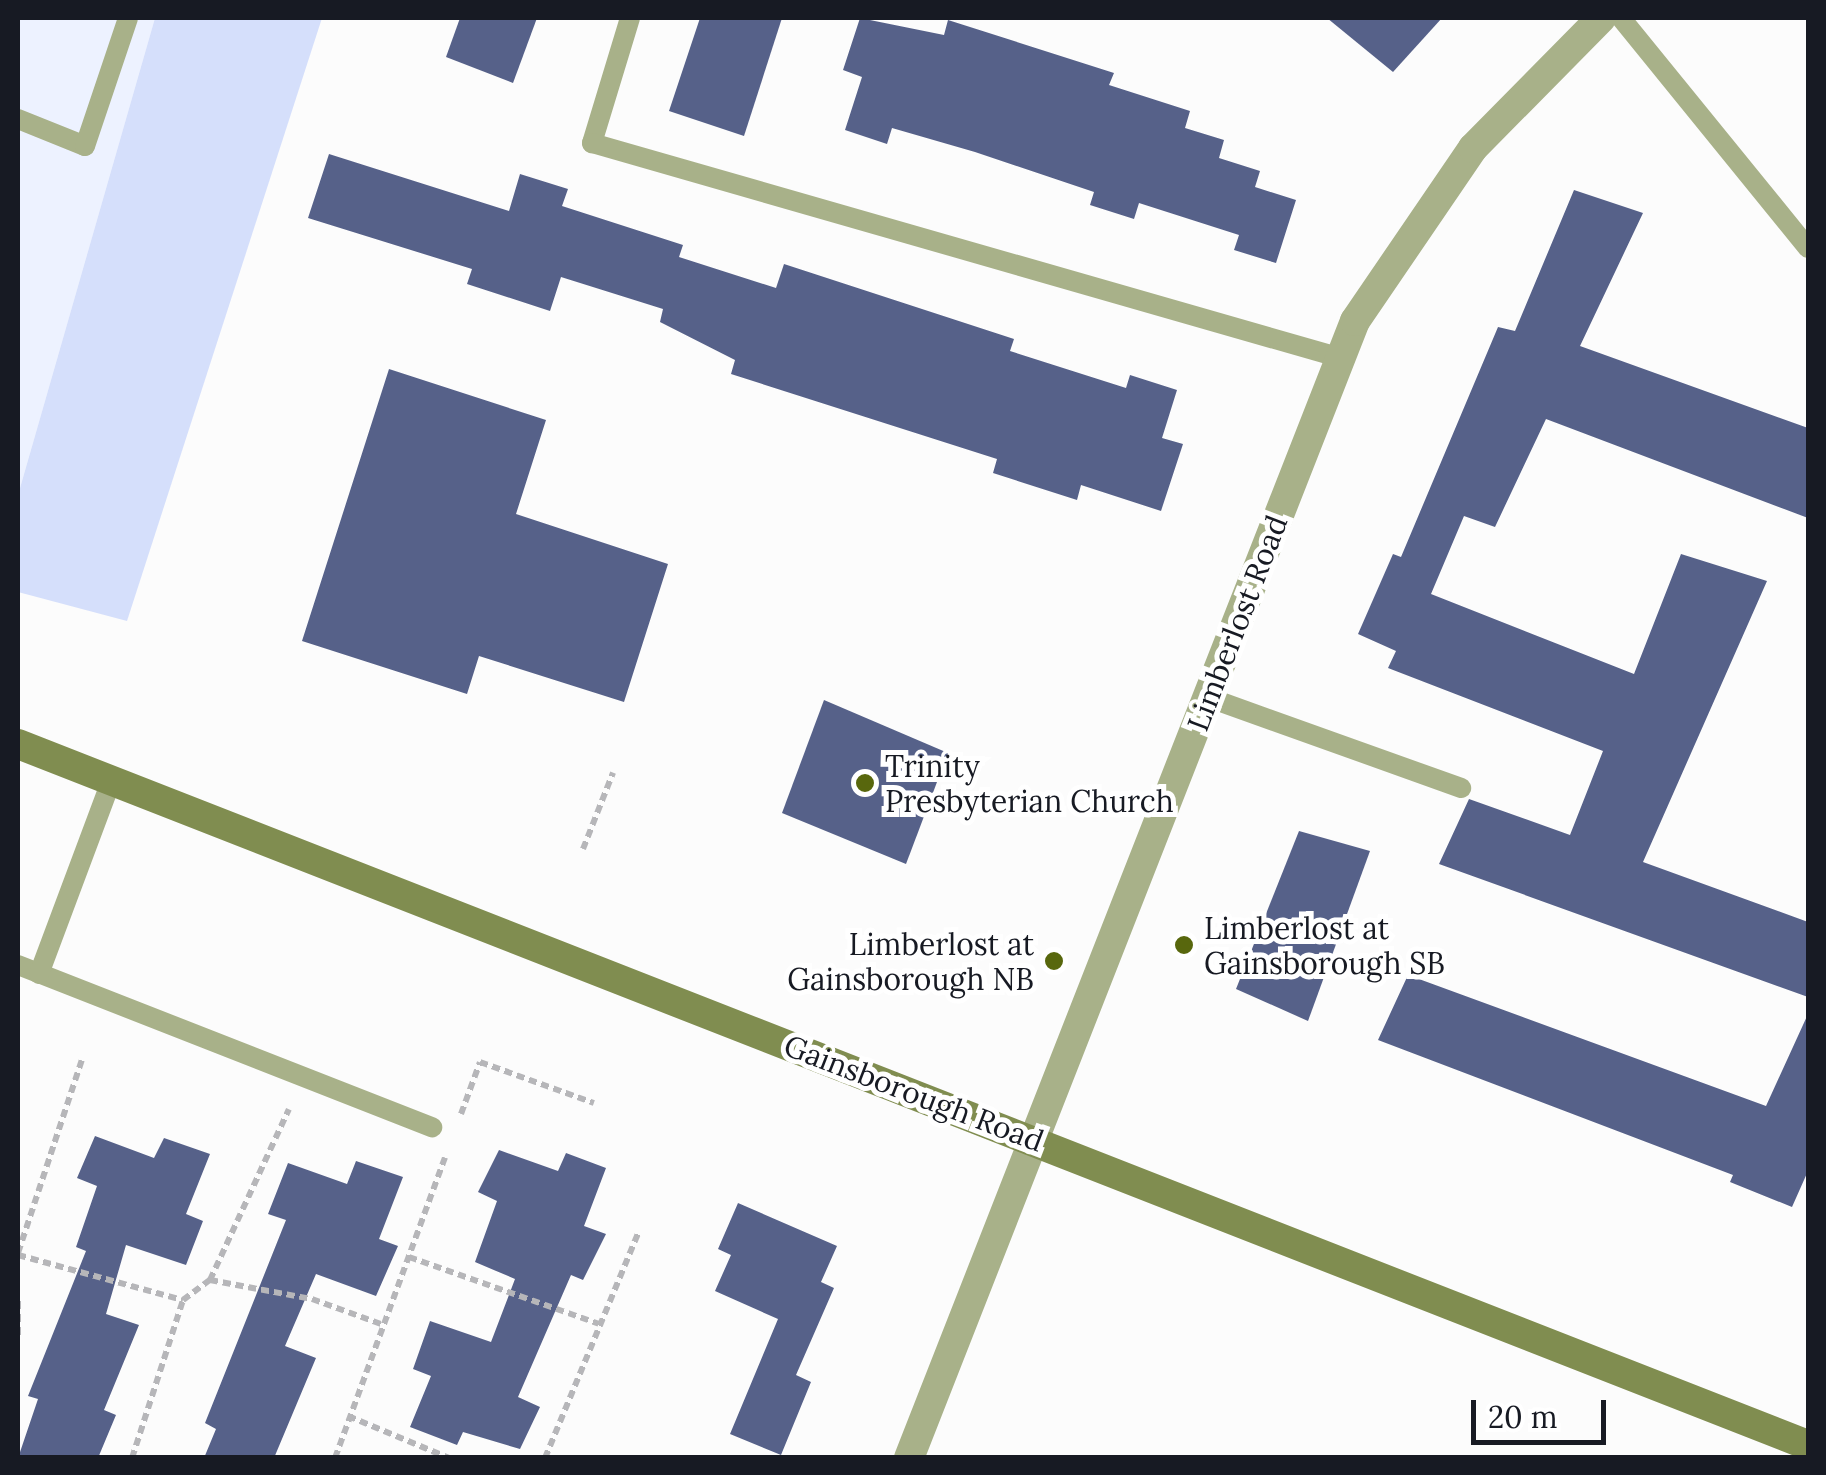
<!DOCTYPE html>
<html>
<head>
<meta charset="utf-8">
<style>
	body { margin:0 }
	#map { position:relative; width:1826px; height:1475px; overflow:hidden; background:#fcfcfc; font-family:Lora,serif }
	div>[style] { position:absolute }
	[style*='--x'] { left:calc(var(--x)*1px); top:calc(var(--y)*1px); width:calc(var(--w)*1px); rotate:calc(var(--a)*1deg) }
	.built>* { inset:0; background:#edf2ff }
	.green>* { inset:0; background:#d5dffb }
	.building>* { inset:0; background:#566189 }
	.path>* { height:6px; margin-top:-3px; transform-origin:0; background:repeating-linear-gradient(90deg,#b6b6b9 0 8px,transparent 0 13px) }
	.service>* { height:20px; margin:-10px; padding:0 10px; transform-origin:10px; border-radius:10px; background:#a8b189 }
	.tertiary>* { height:30px; margin:-15px; padding:0 15px; transform-origin:15px; border-radius:15px; background:#a8b189 }
	.secondary>* { height:30px; margin:-15px; padding:0 15px; transform-origin:15px; border-radius:15px; background:#808d50 }
	.dots>* { width:28px; height:28px; translate:-50% -50%; box-sizing:border-box; border:5px solid #fff; border-radius:50% }
	span { translate:-50% -50%; white-space:nowrap; text-align:center; line-height:1.15; -webkit-text-stroke:10px #fff; paint-order:stroke }
	.street-label { font-size:30px; color:#171a23 }
	.poi-label { font-size:30px; color:#171a23 }
	.left { translate:0 -50%; text-align:left }
	.right { translate:-100% -50%; text-align:right }
	.frame { position:absolute; inset:0; border:20px solid #171a23; pointer-events:none }
	.scale { position:absolute; left:1471px; top:1400px; width:135px; height:45px; box-sizing:border-box; border:5px solid #171a23; border-top:0; padding-left:12px; font-size:30px; line-height:35px; white-space:nowrap; color:#171a23; -webkit-text-stroke:8px #fff; paint-order:stroke }
</style>
</head>
<body>
<div id="map">
	<div class="built">
		<i style="clip-path:polygon(18px 18px,155px 18px,18px 495px)"></i>
	</div>
	<div class="green">
		<i style="clip-path:polygon(155px 18px,322px 18px,127px 621px,18px 592px,18px 495px)"></i>
	</div>
	<div class="building">
		<i style="clip-path:polygon(460px 18px,537px 18px,513px 83px,446px 57px)"></i>
		<i style="clip-path:polygon(700px 18px,782px 18px,744px 136px,669px 111px)"></i>
		<i style="clip-path:polygon(860px 18px,944px 35px,948px 20px,1114px 73px,1109px 85px,1190px 111px,1185px 128px,1224px 140px,1219px 158px,1260px 171px,1255px 187px,1296px 200px,1276px 263px,1234px 250px,1239px 235px,1139px 203px,1134px 219px,1090px 205px,1094px 192px,975px 152px,892px 128px,887px 144px,845px 130px,862px 77px,843px 70px)"></i>
		<i style="clip-path:polygon(1327px 18px,1442px 18px,1393px 72px)"></i>
		<i style="clip-path:polygon(329px 154px,509px 211px,520px 174px,568px 189px,562px 206px,683px 245px,679px 257px,776px 288px,784px 264px,1014px 339px,1010px 351px,1126px 388px,1130px 375px,1177px 390px,1162px 438px,1183px 444px,1161px 511px,1081px 485px,1077px 500px,993px 473px,997px 459px,731px 374px,735px 360px,660px 322px,663px 309px,561px 277px,550px 311px,467px 284px,472px 269px,308px 218px)"></i>
		<i style="clip-path:polygon(1574px 190px,1643px 213px,1580px 346px,1808px 428px,1808px 518px,1546px 419px,1495px 527px,1464px 516px,1431px 594px,1634px 674px,1681px 554px,1767px 581px,1643px 862px,1808px 922px,1808px 997px,1439px 864px,1469px 799px,1570px 835px,1603px 751px,1388px 668px,1396px 651px,1358px 634px,1393px 554px,1401px 557px,1498px 327px,1515px 331px)"></i>
		<i style="clip-path:polygon(389px 369px,546px 420px,516px 514px,668px 564px,624px 702px,479px 656px,467px 694px,302px 641px)"></i>
		<i style="clip-path:polygon(824px 700px,948px 753px,906px 864px,782px 813px)"></i>
		<i style="clip-path:polygon(1299px 831px,1370px 851px,1308px 1021px,1236px 989px)"></i>
		<i style="clip-path:polygon(1408px 975px,1766px 1106px,1808px 1014px,1808px 1171px,1792px 1207px,1730px 1182px,1733px 1175px,1378px 1040px)"></i>
		<i style="clip-path:polygon(95px 1136px,154px 1158px,164px 1138px,210px 1154px,186px 1214px,203px 1221px,186px 1265px,126px 1245px,106px 1314px,139px 1325px,104px 1410px,116px 1415px,98px 1458px,18px 1458px,38px 1399px,28px 1396px,86px 1251px,76px 1247px,97px 1186px,77px 1178px)"></i>
		<i style="clip-path:polygon(499px 1150px,558px 1171px,566px 1153px,606px 1168px,584px 1226px,606px 1234px,583px 1280px,571px 1275px,518px 1397px,540px 1407px,520px 1449px,463px 1432px,457px 1445px,410px 1427px,431px 1376px,413px 1369px,430px 1321px,491px 1342px,515px 1279px,475px 1262px,497px 1201px,478px 1192px)"></i>
		<i style="clip-path:polygon(356px 1161px,403px 1177px,379px 1239px,398px 1246px,376px 1296px,316px 1274px,285px 1346px,316px 1358px,274px 1458px,204px 1458px,216px 1429px,205px 1423px,286px 1220px,268px 1214px,288px 1163px,347px 1184px)"></i>
		<i style="clip-path:polygon(738px 1203px,837px 1246px,821px 1282px,834px 1288px,796px 1375px,811px 1382px,781px 1455px,730px 1434px,778px 1319px,715px 1291px,731px 1255px,718px 1249px)"></i>
	</div>
	<div class="path">
		<i style="--x:583;--y:849;--w:82;--a:-68.5"></i>
		<i style="--x:461;--y:1114;--w:55;--a:-69.9"></i>
		<i style="--x:480;--y:1062;--w:121;--a:19.8"></i>
		<i style="--x:18;--y:1253;--w:203;--a:-71.7"></i>
		<i style="--x:18;--y:1255;--w:171;--a:15.3"></i>
		<i style="--x:183;--y:1300;--w:34;--a:-37"></i>
		<i style="--x:210;--y:1280;--w:188;--a:-65.2"></i>
		<i style="--x:409;--y:1257;--w:201;--a:19.4"></i>
		<i style="--x:210;--y:1280;--w:104;--a:10.6"></i>
		<i style="--x:312;--y:1299;--w:77;--a:19.9"></i>
		<i style="--x:18;--y:1301;--w:37;--a:90"></i>
		<i style="--x:348;--y:1416;--w:109;--a:22.6"></i>
		<i style="--x:132;--y:1458;--w:166;--a:-72.1"></i>
		<i style="--x:335;--y:1458;--w:320;--a:-69.9"></i>
		<i style="--x:545;--y:1458;--w:243;--a:-67.5"></i>
	</div>
	<div class="service">
		<i style="--x:630;--y:18;--w:131;--a:106.9"></i>
		<i style="--x:592;--y:143;--w:779;--a:16.02"></i>
		<i style="--x:1621;--y:18;--w:296;--a:50.9"></i>
		<i style="--x:18;--y:119;--w:72;--a:21.9"></i>
		<i style="--x:85;--y:146;--w:135;--a:-71.4"></i>
		<i style="--x:1207;--y:697;--w:270;--a:19.7"></i>
		<i style="--x:18;--y:965;--w:445;--a:21.4"></i>
		<i style="--x:39;--y:974;--w:206;--a:-69.5"></i>
	</div>
	<div class="tertiary">
		<i style="--x:909;--y:1458;--w:1221;--a:-68.58"></i>
		<i style="--x:1355;--y:321;--w:209;--a:-55.7"></i>
		<i style="--x:1473;--y:148;--w:182;--a:-45.4"></i>
	</div>
	<div class="secondary">
		<i style="--x:18;--y:744;--w:1922;--a:21.39"></i>
	</div>
	<div class="dots">
		<i style="left:865px;top:783px;background:#58670d"></i>
		<i style="left:1184px;top:945px;background:#58670d"></i>
		<i style="left:1054px;top:961px;background:#58670d"></i>
	</div>
	<div class="street-label">
		<span style="left:1237px;top:623px;rotate:-69deg">Limberlost Road</span>
		<span style="left:914px;top:1093px;rotate:21deg">Gainsborough Road</span>
	</div>
	<div class="poi-label">
		<span class="left" style="left:885px;top:783px">Trinity<br>Presbyterian Church</span>
		<span class="left" style="left:1204px;top:945px">Limberlost at<br>Gainsborough SB</span>
		<span class="right" style="left:1034px;top:961px">Limberlost at<br>Gainsborough NB</span>
	</div>
	<div class="frame"></div>
	<div class="scale">20 m</div>
</div>
</body>
</html>
